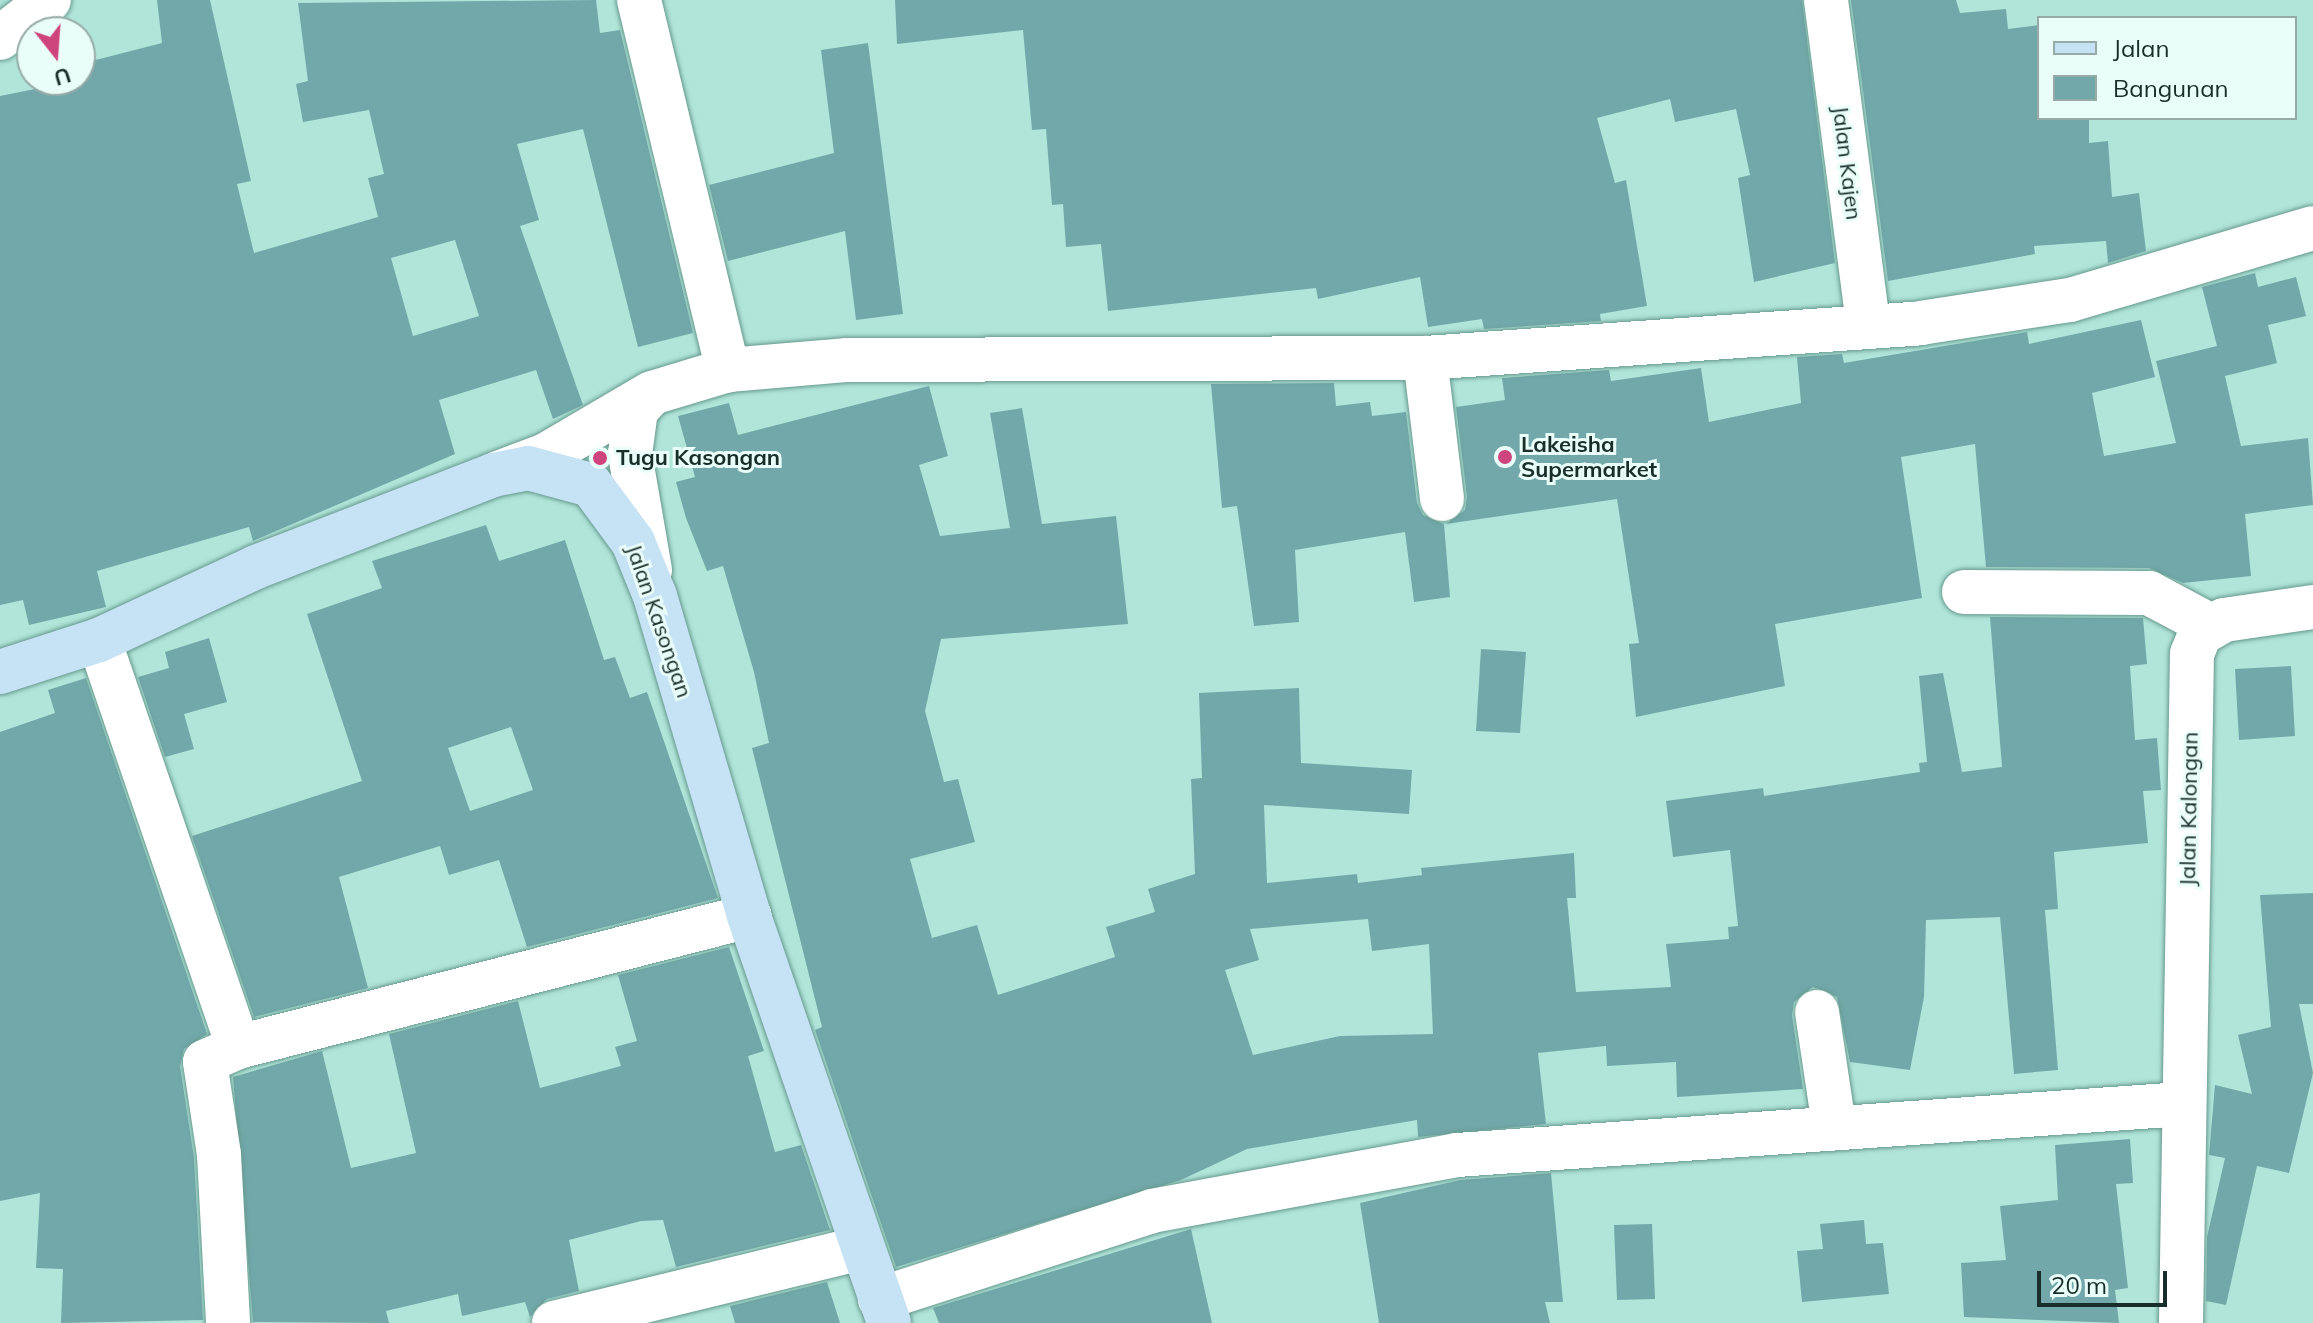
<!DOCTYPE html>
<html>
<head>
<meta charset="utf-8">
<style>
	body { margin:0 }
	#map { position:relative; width:2313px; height:1323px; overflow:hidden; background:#b1e5d9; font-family:Mulish,sans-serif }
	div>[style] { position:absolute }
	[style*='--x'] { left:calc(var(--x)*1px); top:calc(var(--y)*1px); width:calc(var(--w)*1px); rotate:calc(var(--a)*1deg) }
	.building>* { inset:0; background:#72a8aa }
	.roads { filter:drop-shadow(0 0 2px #67998e) drop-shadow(0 0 2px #67998e) }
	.minor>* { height:44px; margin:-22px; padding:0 22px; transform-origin:22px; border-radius:22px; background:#fff }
	.major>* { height:44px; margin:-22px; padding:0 22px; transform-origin:22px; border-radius:22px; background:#c6e2f5 }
	.dots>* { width:22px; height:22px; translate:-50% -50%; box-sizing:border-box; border:4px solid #eafef9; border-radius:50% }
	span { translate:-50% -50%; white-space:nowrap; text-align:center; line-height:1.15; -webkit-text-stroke:6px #eafef9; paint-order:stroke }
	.street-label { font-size:22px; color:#192e2a }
	.poi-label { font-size:22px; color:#192e2a; font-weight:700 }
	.left { translate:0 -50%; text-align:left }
	.legend { position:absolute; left:2037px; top:16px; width:260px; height:104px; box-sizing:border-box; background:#eafef9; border:2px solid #96aba6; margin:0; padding:10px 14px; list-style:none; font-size:24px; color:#192e2a }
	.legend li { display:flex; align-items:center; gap:16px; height:40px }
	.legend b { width:40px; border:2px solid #96aba6 }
	.north { position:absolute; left:16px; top:16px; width:80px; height:80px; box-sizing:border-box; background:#eafef9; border:2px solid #96aba6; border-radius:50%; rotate:163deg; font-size:22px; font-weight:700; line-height:32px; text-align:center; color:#192e2a }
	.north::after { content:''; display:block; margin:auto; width:28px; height:36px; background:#ce447c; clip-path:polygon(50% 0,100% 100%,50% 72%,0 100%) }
	.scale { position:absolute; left:2037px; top:1271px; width:130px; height:36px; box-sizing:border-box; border:4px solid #192e2a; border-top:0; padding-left:10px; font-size:24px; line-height:28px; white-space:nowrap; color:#192e2a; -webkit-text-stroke:6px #eafef9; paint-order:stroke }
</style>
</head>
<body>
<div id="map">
	<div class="building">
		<i style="clip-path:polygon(evenodd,157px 0,210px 0,251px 181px,237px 184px,254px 253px,378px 217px,368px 178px,384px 174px,369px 110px,303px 122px,296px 84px,308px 81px,298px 3px,596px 0,600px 33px,620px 30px,693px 333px,638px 347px,583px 129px,517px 144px,539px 220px,520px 226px,583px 405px,553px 419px,536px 370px,439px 400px,455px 454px,253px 541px,249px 527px,97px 571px,106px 607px,29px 625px,23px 600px,0 605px,0 96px,80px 80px,80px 64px,162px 43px,157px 0,455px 240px,479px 316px,413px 336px,391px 258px,455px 240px)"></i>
		<i style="clip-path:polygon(895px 0,1802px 0,1835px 263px,1754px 282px,1738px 178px,1750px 175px,1736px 109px,1675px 122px,1670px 99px,1597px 118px,1615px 183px,1626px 180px,1647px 306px,1600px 314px,1601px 321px,1484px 329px,1482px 319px,1428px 327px,1420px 277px,1318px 299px,1316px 288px,1108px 311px,1101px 244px,1066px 247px,1063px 204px,1052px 205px,1046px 129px,1032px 130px,1023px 30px,897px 44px)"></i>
		<i style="clip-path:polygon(1851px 0,1956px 0,1960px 13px,2006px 9px,2008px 29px,2039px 25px,2039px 118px,2089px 118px,2089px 143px,2108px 141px,2112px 197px,2139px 193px,2146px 251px,2108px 263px,2106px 241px,2034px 246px,2035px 254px,1888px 281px)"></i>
		<i style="clip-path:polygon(868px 43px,903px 314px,856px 320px,845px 231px,728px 261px,709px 185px,834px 153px,821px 50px)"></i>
		<i style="clip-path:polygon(2255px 273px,2258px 287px,2296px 277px,2306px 316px,2268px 325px,2277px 363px,2225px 376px,2241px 446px,2308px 438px,2313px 505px,2245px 514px,2251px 576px,2183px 583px,2149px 568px,1986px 567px,1975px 444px,1901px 457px,1922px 598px,1775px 624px,1785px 686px,1636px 717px,1629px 644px,1639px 643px,1617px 499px,1446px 524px,1465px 510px,1467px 497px,1456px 407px,1505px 400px,1502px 378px,1609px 370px,1611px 381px,1701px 368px,1709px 422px,1801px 403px,1797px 357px,1842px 354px,1844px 363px,2027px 332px,2029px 344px,2141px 320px,2155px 377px,2092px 393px,2104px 456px,2176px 443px,2156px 361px,2217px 346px,2202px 287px)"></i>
		<i style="clip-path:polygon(1334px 383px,1336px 406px,1370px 402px,1372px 416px,1406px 412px,1417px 503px,1423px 515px,1444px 524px,1450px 597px,1414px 602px,1405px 532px,1295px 550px,1299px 622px,1254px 626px,1237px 506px,1222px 508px,1211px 384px)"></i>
		<i style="clip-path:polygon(evenodd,929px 386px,948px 456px,919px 465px,940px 536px,1010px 528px,990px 413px,1022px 408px,1042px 524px,1116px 516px,1128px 624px,941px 639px,925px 711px,944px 782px,958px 779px,975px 842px,910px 859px,932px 938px,977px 925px,998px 995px,1115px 957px,1106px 927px,1155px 912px,1148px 889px,1195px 874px,1191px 779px,1202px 778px,1199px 693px,1299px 688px,1301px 763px,1412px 770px,1409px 814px,1264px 805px,1267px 883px,1357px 874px,1358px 883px,1422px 875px,1421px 868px,1574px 853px,1576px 898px,1567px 898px,1576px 992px,1671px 987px,1666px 944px,1729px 939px,1728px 927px,1738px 926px,1730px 850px,1673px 857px,1666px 801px,1763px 788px,1764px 796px,1920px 772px,1919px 763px,1927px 762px,1919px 676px,1943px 673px,1962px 772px,2002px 767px,1990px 617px,2143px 618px,2147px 664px,2130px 666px,2135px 740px,2157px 738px,2161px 790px,2143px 791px,2148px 843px,2054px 852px,2058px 909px,2045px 910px,2058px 1070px,2014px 1074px,2000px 917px,1926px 920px,1924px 997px,1910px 1070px,1850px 1062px,1837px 997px,1813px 987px,1794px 1002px,1792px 1015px,1803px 1089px,1677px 1097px,1676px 1062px,1607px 1066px,1606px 1046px,1538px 1053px,1546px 1124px,1418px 1137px,1417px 1120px,1247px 1149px,1181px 1180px,896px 1267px,815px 1030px,822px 1027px,752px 748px,769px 743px,754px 672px,723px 566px,707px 571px,686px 518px,676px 482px,695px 477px,678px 416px,729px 403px,738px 435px,929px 386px,1368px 919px,1372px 951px,1429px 944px,1433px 1034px,1340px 1036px,1253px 1055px,1225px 970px,1259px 960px,1250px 929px,1368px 919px)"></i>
		<i style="clip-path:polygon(evenodd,486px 525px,499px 561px,565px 540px,604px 660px,615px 657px,630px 698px,647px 692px,718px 898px,527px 947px,499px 860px,449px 875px,440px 846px,339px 877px,368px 988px,254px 1017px,192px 836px,362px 781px,307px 614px,382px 588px,372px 561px,486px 525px,511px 727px,533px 790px,470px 811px,448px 748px,511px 727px)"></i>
		<i style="clip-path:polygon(209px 638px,227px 702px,184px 714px,194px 749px,165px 757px,138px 677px,169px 668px,165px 652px)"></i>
		<i style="clip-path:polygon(1481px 649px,1526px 652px,1520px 733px,1476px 731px)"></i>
		<i style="clip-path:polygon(2291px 666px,2295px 736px,2239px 740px,2235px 669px)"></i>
		<i style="clip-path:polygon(86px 678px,207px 1034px,184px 1049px,180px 1066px,194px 1158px,203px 1320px,61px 1323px,63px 1269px,36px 1268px,40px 1193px,0 1201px,0 732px,55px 713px,48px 690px)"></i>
		<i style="clip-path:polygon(2313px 893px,2313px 1004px,2299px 1004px,2313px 1073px,2289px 1173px,2257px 1166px,2226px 1305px,2206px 1301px,2207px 1237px,2225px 1158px,2209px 1155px,2215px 1085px,2252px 1094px,2238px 1035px,2271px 1027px,2260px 895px)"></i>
		<i style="clip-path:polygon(729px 947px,764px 1051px,748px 1056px,775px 1152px,801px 1145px,830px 1230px,676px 1267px,663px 1220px,641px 1221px,569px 1240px,579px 1291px,547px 1299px,530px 1317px,525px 1302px,462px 1316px,458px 1294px,386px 1311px,389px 1323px,253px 1322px,233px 1077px,322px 1051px,351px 1168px,416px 1153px,389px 1034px,518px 1001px,540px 1088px,621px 1066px,615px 1047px,637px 1041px,618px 975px)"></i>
		<i style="clip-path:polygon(2130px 1139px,2133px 1183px,2116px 1184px,2128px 1288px,2115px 1290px,2119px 1323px,1964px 1317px,1961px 1263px,2006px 1260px,2000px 1206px,2058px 1200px,2055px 1145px)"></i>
		<i style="clip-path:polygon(1551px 1173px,1563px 1302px,1545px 1302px,1550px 1323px,1379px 1323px,1360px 1203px,1460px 1180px)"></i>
		<i style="clip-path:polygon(1864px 1220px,1866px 1244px,1883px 1243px,1889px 1294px,1802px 1302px,1797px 1251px,1823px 1249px,1820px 1224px)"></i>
		<i style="clip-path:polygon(1652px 1224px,1655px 1299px,1617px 1300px,1614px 1225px)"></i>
		<i style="clip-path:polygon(1191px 1229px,1212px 1323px,939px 1323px,933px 1308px)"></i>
		<i style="clip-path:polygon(827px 1282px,840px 1323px,735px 1323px,730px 1306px)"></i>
	</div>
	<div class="roads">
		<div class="minor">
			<i style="--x:639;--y:0;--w:381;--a:76.5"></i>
			<i style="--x:1826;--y:0;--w:328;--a:82.6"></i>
			<i style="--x:0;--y:38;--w:62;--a:-37.8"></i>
			<i style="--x:1425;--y:358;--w:142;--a:83.1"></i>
			<i style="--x:498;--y:473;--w:51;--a:-20.6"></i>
			<i style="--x:546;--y:455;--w:121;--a:-30.4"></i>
			<i style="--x:650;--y:570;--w:118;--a:-99.8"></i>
			<i style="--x:630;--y:454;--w:44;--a:-82.2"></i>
			<i style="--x:636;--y:410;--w:23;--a:-47"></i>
			<i style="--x:652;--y:393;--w:79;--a:-16.8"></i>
			<i style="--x:728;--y:370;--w:118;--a:-4.8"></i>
			<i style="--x:846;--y:360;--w:579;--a:-0.2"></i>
			<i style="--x:1425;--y:358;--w:497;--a:-4"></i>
			<i style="--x:1921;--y:323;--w:151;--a:-8.8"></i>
			<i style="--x:2070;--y:300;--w:253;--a:-16.5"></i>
			<i style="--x:1964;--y:592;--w:185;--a:0.3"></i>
			<i style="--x:2149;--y:593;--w:70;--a:28"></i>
			<i style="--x:99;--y:640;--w:430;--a:71.1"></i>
			<i style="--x:238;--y:1047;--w:36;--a:156"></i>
			<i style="--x:205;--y:1062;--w:94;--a:81.4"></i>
			<i style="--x:219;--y:1155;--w:168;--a:86.9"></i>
			<i style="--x:1817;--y:1012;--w:115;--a:81.5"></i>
			<i style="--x:238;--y:1047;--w:528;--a:-14.38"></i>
			<i style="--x:880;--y:1299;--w:286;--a:-17.9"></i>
			<i style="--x:1152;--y:1211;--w:310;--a:-10.4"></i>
			<i style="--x:1457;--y:1155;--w:727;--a:-4.02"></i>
			<i style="--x:554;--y:1323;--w:316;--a:-13.7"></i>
			<i style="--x:2181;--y:1323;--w:669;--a:-89.06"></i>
			<i style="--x:2192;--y:654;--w:22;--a:-68"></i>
			<i style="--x:2200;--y:634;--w:28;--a:-30"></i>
			<i style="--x:2224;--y:620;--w:90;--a:-8.3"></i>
		</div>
		<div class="major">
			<i style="--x:0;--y:672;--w:104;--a:-17.9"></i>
			<i style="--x:99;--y:640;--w:173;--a:-24.9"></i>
			<i style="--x:256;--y:567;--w:254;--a:-21.2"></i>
			<i style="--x:493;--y:475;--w:36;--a:-11"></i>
			<i style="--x:528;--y:468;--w:65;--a:15.1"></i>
			<i style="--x:591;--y:485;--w:71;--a:53.6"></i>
			<i style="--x:633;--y:542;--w:58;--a:67.8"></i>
			<i style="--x:655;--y:596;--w:334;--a:73.6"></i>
			<i style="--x:749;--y:916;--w:430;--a:71"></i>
		</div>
	</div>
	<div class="dots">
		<i style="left:1505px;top:457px;background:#ce447c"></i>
		<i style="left:600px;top:458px;background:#ce447c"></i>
	</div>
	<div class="street-label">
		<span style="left:1847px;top:163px;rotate:83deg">Jalan Kajen</span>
		<span style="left:659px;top:621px;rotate:71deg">Jalan Kasongan</span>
		<span style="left:2189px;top:809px;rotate:-89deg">Jalan Kalongan</span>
	</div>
	<div class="poi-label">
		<span class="left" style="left:1521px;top:457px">Lakeisha<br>Supermarket</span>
		<span class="left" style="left:616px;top:458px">Tugu Kasongan</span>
	</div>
	<ul class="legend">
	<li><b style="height:10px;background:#c6e2f5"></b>Jalan</li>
	<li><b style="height:22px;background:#72a8aa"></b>Bangunan</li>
	</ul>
	<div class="north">U</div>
	<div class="scale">20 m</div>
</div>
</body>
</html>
